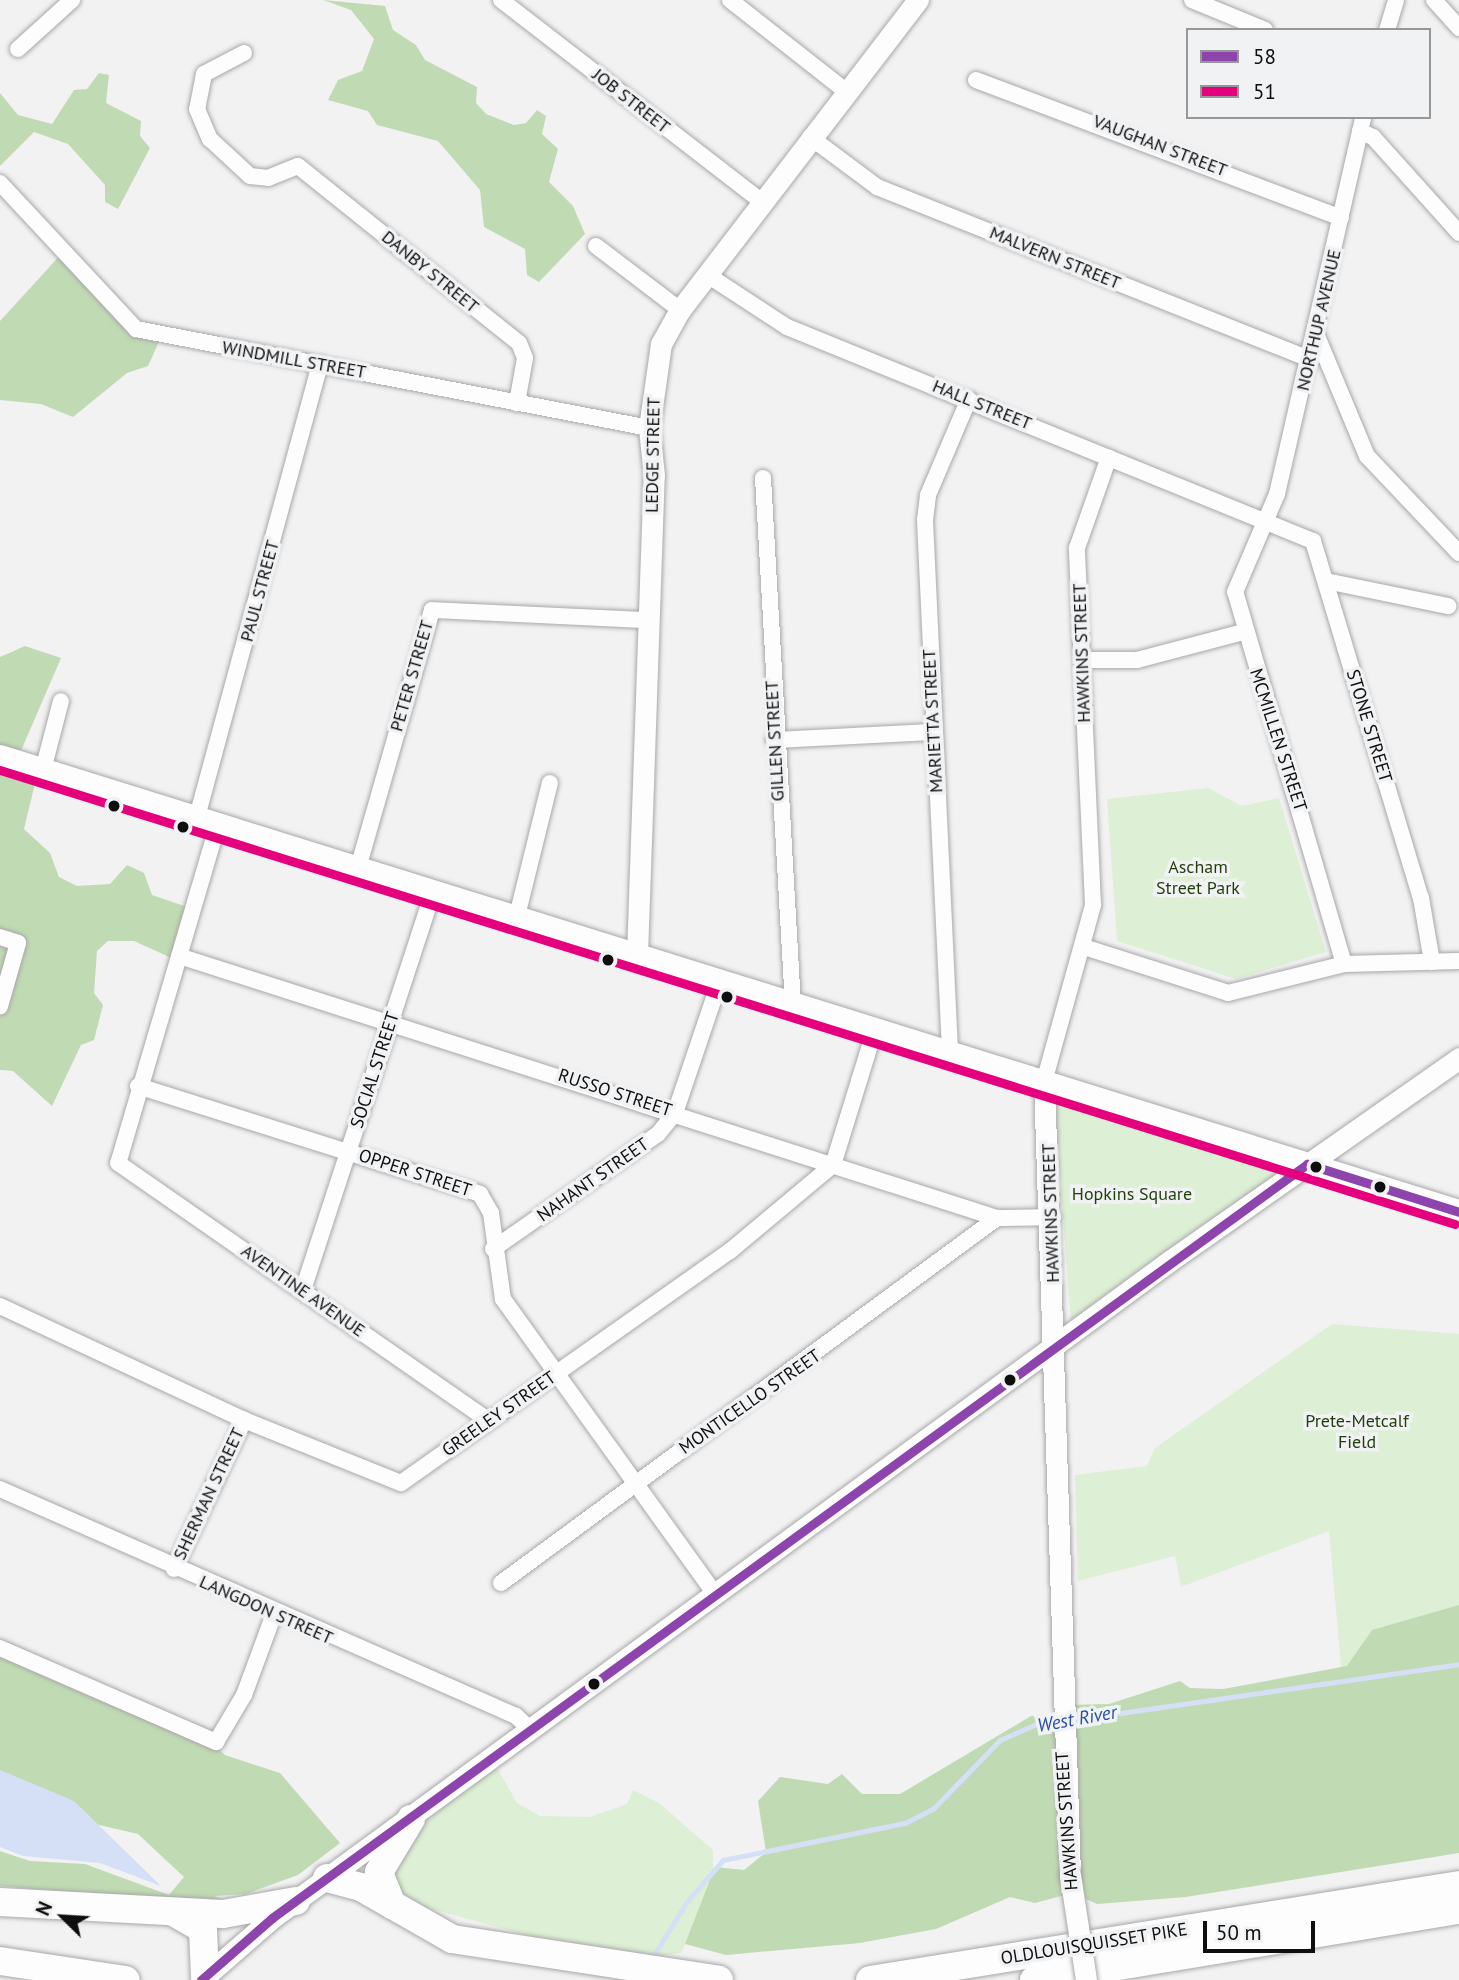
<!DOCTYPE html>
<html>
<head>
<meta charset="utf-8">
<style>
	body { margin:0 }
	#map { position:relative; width:1459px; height:1980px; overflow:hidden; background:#f2f2f3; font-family:"PT Sans",sans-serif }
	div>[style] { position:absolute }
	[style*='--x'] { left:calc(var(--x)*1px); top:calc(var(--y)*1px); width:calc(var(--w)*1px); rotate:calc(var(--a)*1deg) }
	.green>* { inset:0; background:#ddefd4 }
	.forest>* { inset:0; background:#c0dbb3 }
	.water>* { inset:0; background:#d5e0f6 }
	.stream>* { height:4.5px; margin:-2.25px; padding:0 2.25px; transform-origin:2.25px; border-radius:2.25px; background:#d5e0f6 }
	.roads { filter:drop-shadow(0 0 2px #a8a8a9) drop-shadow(0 0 2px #a8a8a9) }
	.street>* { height:16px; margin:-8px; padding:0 8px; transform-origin:8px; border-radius:8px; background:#fdfdfd }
	.secondary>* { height:21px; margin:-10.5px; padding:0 10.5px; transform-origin:10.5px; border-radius:10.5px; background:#fdfdfd }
	.primary>* { height:24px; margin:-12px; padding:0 12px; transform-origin:12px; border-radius:12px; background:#fdfdfd }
	.highway>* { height:28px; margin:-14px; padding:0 14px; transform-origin:14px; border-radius:14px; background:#fdfdfd }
	.bridges { filter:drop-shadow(0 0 2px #a8a8a9) drop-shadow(0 0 2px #a8a8a9) }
	.secondary-bridge>* { height:21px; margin:-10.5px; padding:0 10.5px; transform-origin:10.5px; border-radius:10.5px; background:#fdfdfd }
	.bus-1>* { height:9px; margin:-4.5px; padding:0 4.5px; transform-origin:4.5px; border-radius:4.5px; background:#8e44ad }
	.bus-2>* { height:9px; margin:-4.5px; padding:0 4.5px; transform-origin:4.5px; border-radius:4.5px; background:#e5007d }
	.dots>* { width:19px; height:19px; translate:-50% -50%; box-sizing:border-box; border:4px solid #f1f2f4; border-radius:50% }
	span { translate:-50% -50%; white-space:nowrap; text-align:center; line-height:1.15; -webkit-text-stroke:7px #f1f2f4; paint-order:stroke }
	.street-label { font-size:18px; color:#0e0e0f }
	.park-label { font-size:18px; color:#1f3e09 }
	.water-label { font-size:19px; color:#2750a5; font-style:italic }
	.legend { position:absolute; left:1186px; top:28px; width:245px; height:91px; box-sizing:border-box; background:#f1f2f4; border:2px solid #969798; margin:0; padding:9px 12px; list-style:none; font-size:21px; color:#0e0e0f }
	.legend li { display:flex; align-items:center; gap:14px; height:35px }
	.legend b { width:35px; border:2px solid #969798 }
	.north { position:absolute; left:28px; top:1882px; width:70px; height:70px; -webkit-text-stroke:5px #f1f2f4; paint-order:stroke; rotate:294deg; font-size:19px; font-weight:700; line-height:28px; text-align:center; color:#0e0e0f }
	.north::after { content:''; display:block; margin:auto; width:24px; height:32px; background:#0e0e0f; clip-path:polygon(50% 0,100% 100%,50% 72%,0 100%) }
	.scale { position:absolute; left:1203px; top:1921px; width:112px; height:32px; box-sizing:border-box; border:4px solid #0e0e0f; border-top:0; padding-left:9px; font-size:21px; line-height:24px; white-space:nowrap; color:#0e0e0f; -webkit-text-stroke:5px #f1f2f4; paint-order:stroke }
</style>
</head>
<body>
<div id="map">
	<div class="green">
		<i style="clip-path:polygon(1208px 788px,1242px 806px,1279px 798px,1326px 952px,1236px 979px,1117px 941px,1107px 799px)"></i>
		<i style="clip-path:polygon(1054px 1096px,1289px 1171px,1071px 1324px)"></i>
		<i style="clip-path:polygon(1332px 1324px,1459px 1334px,1459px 1686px,1345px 1710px,1329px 1531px,1181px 1587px,1175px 1556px,1078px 1581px,1075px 1475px,1147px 1466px,1155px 1448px)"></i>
		<i style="clip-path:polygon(495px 1764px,517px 1803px,540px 1816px,590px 1817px,627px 1804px,633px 1790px,659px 1803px,713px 1850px,713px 1887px,681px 1953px,644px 1959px,566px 1946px,399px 1900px,376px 1865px,394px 1840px)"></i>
	</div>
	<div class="forest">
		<i style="clip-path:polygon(323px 0,385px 6px,393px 30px,416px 45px,425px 60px,477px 87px,476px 103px,486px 114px,514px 125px,526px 123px,537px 110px,546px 116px,542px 134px,558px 149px,549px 182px,573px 206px,585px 234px,539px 282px,527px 275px,525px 249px,484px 227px,480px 190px,438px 141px,377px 125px,368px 111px,328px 100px,338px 80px,362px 71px,374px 39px,351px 10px)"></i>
		<i style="clip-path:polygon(99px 73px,109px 75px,106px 103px,141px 121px,140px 136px,150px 148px,118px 209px,105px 202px,105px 185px,68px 144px,34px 132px,0 166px,0 93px,18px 115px,52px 124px,74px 90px,87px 89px)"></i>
		<i style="clip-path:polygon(64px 251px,132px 326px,162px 335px,148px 366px,127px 373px,73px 417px,41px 404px,0 400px,0 321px)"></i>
		<i style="clip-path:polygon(25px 646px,61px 658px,17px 760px,38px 771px,24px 829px,50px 853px,59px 877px,77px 886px,110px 884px,127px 865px,144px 873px,152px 895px,193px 909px,176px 960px,134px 941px,108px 941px,97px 951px,94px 993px,103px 1005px,94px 1040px,81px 1045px,52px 1106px,13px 1071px,0 1070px,0 657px)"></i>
		<i style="clip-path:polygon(1459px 1605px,1459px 1853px,1186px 1897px,1097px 1904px,1072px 1893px,1035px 1903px,1010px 1897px,936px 1929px,860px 1943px,726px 1955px,685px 1944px,715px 1867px,744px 1870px,766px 1852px,758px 1801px,780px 1777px,828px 1784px,842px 1774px,862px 1794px,900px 1794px,1031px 1716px,1063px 1716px,1067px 1705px,1109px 1704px,1180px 1681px,1190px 1688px,1223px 1689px,1347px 1666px,1372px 1630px)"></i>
		<i style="clip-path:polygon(0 1647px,210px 1741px,225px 1755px,280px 1773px,340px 1843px,298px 1875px,246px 1894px,214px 1896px,222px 1899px,176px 1902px,0 1886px,0 1851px,30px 1861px,85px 1864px,169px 1895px,184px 1877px,138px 1834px,95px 1824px,0 1779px)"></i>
	</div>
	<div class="water">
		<i style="clip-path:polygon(0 1770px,74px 1801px,161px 1886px,100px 1863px,23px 1856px,0 1847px)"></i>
	</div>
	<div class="stream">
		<i style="--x:1072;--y:1720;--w:391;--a:-8.2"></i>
		<i style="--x:654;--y:1955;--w:61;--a:-58.4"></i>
		<i style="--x:686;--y:1903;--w:57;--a:-49.3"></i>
		<i style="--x:723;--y:1860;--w:186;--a:-11.5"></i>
		<i style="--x:905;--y:1823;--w:31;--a:-27"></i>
		<i style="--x:933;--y:1809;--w:96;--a:-45.8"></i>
		<i style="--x:1000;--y:1740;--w:45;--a:-23.7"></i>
		<i style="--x:1041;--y:1722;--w:19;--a:-3"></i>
	</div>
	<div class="roads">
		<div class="street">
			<i style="--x:501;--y:0;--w:330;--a:37.7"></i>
			<i style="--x:730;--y:0;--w:149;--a:38.2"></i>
			<i style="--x:1192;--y:0;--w:79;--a:22.3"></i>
			<i style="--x:1434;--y:0;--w:38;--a:48"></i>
			<i style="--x:1387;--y:30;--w:31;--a:-73"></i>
			<i style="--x:18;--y:49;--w:73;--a:-42.2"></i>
			<i style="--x:244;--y:53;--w:45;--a:152.3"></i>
			<i style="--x:204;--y:74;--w:36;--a:101"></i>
			<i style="--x:197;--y:109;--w:33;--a:67"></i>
			<i style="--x:210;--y:139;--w:54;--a:42.8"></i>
			<i style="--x:250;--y:176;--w:18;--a:6"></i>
			<i style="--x:268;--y:178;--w:32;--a:-22"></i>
			<i style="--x:298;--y:166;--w:283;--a:38.7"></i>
			<i style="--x:519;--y:343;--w:16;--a:68"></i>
			<i style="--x:525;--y:358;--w:46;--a:100.1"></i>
			<i style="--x:976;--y:80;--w:390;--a:20.7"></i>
			<i style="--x:1360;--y:131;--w:14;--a:25"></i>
			<i style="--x:1373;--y:137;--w:129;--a:48.1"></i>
			<i style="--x:810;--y:137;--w:84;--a:36.7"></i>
			<i style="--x:877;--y:187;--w:467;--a:21.7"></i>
			<i style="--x:0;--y:183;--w:200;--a:47"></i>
			<i style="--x:136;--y:329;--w:522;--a:10.92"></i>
			<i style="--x:596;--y:246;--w:106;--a:37.3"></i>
			<i style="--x:706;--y:274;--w:97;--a:33.2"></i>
			<i style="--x:787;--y:327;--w:568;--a:22.14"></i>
			<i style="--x:1313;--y:541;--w:373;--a:73.2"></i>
			<i style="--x:1421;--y:898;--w:65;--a:80.2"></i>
			<i style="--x:1317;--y:336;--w:130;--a:67.4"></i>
			<i style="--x:1367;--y:456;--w:134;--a:46.5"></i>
			<i style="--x:763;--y:478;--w:527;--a:86.74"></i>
			<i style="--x:1326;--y:581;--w:125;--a:11.6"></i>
			<i style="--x:1082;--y:660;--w:55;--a:0"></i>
			<i style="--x:1137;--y:660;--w:111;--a:-14.7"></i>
			<i style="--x:774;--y:740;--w:159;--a:-2.9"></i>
			<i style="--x:43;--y:770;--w:71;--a:-75.4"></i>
			<i style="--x:197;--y:817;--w:469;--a:-74.8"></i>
			<i style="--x:218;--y:824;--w:353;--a:106.4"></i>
			<i style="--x:118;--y:1163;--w:450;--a:34.8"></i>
			<i style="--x:358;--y:868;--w:268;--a:-74"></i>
			<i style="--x:432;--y:610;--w:214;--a:2.7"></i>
			<i style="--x:517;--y:916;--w:137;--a:-76.1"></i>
			<i style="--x:0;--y:937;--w:19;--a:18"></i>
			<i style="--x:18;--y:943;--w:66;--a:105.9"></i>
			<i style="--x:1084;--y:947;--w:151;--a:17.7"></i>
			<i style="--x:1228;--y:993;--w:120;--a:-14"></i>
			<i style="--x:1344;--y:964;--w:115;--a:-1.5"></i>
			<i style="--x:179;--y:956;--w:859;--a:17.76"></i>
			<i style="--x:997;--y:1218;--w:56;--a:-1"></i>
			<i style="--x:1344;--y:964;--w:388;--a:-106.3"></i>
			<i style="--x:1235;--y:592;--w:107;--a:-66.8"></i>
			<i style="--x:1277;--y:494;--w:387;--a:-77.1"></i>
			<i style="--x:950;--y:1051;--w:532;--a:-92.7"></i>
			<i style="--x:925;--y:520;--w:25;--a:-83"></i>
			<i style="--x:928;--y:495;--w:104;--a:-66.9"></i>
			<i style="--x:1044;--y:1082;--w:184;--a:-74.5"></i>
			<i style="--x:1093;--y:905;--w:357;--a:-92.6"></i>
			<i style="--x:1077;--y:548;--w:96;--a:-70.6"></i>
			<i style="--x:138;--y:1086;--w:359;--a:17.5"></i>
			<i style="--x:480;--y:1194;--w:22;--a:60"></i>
			<i style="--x:491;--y:1213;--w:87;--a:82.1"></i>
			<i style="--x:503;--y:1299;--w:363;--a:54.3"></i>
			<i style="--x:493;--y:1249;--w:201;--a:-34.9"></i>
			<i style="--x:658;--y:1134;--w:27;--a:-51"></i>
			<i style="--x:675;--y:1113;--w:140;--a:-71.3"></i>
			<i style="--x:303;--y:1290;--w:421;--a:-71.9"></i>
			<i style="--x:0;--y:1306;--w:269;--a:25"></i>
			<i style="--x:244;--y:1420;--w:169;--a:21.9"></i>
			<i style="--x:401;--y:1483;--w:403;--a:-35.2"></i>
			<i style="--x:730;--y:1251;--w:134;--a:-39.9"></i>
			<i style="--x:833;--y:1165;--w:142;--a:-72.8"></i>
			<i style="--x:0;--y:1489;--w:564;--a:23.75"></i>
			<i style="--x:516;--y:1716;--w:21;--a:43"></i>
			<i style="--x:174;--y:1569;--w:165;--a:-64.8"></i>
			<i style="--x:501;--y:1583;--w:616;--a:-36.35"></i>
			<i style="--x:0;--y:1648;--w:236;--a:23.5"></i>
			<i style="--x:216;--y:1742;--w:55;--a:-59.2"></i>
			<i style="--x:244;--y:1695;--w:86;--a:-69.7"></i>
		</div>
		<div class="secondary">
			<i style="--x:637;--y:955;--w:480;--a:-88"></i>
			<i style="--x:654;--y:475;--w:47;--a:-96.1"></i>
			<i style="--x:649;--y:428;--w:85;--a:-81.9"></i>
			<i style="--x:661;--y:344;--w:39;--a:-61"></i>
			<i style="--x:680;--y:310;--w:391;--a:-52.5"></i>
			<i style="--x:1044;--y:1082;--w:793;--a:88.12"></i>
			<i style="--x:201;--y:1980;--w:94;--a:-41.1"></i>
			<i style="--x:272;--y:1918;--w:1114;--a:-36.2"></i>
			<i style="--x:1171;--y:1260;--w:352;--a:-35"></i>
		</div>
		<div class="primary">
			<i style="--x:0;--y:757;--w:1528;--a:17.32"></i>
		</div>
		<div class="highway">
			<i style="--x:327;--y:1878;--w:35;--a:15"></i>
			<i style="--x:361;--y:1887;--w:105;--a:29.7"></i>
			<i style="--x:452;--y:1939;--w:270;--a:8.7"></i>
			<i style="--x:0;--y:1902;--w:223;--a:3.1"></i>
			<i style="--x:223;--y:1914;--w:74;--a:-10.1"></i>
			<i style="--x:392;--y:1905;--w:35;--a:-112"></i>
			<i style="--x:379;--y:1872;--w:62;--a:-58.9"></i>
			<i style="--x:175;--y:1913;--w:32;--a:30"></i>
			<i style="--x:203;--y:1929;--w:47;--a:87.6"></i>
			<i style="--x:0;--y:1961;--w:127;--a:8.6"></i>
			<i style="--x:870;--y:1980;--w:597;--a:-9.16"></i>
			<i style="--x:1034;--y:1980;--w:431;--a:-9.4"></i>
		</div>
	</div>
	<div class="bridges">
		<div class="secondary-bridge">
			<i style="--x:1070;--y:1875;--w:106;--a:81.3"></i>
		</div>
	</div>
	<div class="bus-1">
		<i style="--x:1307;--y:1164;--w:159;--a:17.5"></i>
		<i style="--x:201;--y:1980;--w:94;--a:-41.1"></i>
		<i style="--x:272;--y:1918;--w:1281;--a:-36.07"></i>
	</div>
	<div class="bus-2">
		<i style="--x:0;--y:770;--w:1524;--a:17.33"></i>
	</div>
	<div class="dots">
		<i style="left:114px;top:806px;background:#0e0e0f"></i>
		<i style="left:183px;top:827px;background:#0e0e0f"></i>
		<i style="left:608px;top:960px;background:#0e0e0f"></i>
		<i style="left:727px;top:997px;background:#0e0e0f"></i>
		<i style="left:1316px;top:1167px;background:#0e0e0f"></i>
		<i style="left:1380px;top:1187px;background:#0e0e0f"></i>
		<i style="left:1010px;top:1380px;background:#0e0e0f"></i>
		<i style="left:594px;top:1684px;background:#0e0e0f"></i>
	</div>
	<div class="street-label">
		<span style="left:631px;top:101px;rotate:38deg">JOB STREET</span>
		<span style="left:1160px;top:146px;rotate:21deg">VAUGHAN STREET</span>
		<span style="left:1055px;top:258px;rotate:22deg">MALVERN STREET</span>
		<span style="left:430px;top:272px;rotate:39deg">DANBY STREET</span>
		<span style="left:1319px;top:320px;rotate:-77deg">NORTHUP AVENUE</span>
		<span style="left:294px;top:360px;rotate:10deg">WINDMILL STREET</span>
		<span style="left:982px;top:405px;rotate:22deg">HALL STREET</span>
		<span style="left:653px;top:455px;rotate:-89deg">LEDGE STREET</span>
		<span style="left:260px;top:591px;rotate:-75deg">PAUL STREET</span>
		<span style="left:1082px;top:653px;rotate:-92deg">HAWKINS STREET</span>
		<span style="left:412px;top:676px;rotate:-74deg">PETER STREET</span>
		<span style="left:933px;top:721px;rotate:-93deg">MARIETTA STREET</span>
		<span style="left:1369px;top:726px;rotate:73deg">STONE STREET</span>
		<span style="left:1278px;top:740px;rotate:72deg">MCMILLEN STREET</span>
		<span style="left:775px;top:741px;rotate:-93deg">GILLEN STREET</span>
		<span style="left:375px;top:1070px;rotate:-72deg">SOCIAL STREET</span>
		<span style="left:615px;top:1093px;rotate:18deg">RUSSO STREET</span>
		<span style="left:415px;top:1173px;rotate:18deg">OPPER STREET</span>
		<span style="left:593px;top:1180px;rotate:-35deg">NAHANT STREET</span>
		<span style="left:1051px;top:1213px;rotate:-92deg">HAWKINS STREET</span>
		<span style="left:303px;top:1291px;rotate:35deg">AVENTINE AVENUE</span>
		<span style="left:750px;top:1402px;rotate:-35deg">MONTICELLO STREET</span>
		<span style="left:499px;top:1414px;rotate:-35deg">GREELEY STREET</span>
		<span style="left:209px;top:1494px;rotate:-65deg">SHERMAN STREET</span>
		<span style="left:266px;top:1610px;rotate:24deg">LANGDON STREET</span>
		<span style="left:1067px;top:1821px;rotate:-94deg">HAWKINS STREET</span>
		<span style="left:1094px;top:1944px;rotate:-9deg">OLDLOUISQUISSET PIKE</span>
	</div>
	<div class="park-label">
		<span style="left:1198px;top:878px">Ascham<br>Street Park</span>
		<span style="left:1132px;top:1194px">Hopkins Square</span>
		<span style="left:1357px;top:1432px">Prete-Metcalf<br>Field</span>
	</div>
	<div class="water-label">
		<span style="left:1077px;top:1719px;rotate:-10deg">West River</span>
	</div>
	<ul class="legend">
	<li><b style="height:9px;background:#8e44ad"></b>58</li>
	<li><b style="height:9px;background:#e5007d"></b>51</li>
	</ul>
	<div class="north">N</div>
	<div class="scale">50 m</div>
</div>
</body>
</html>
